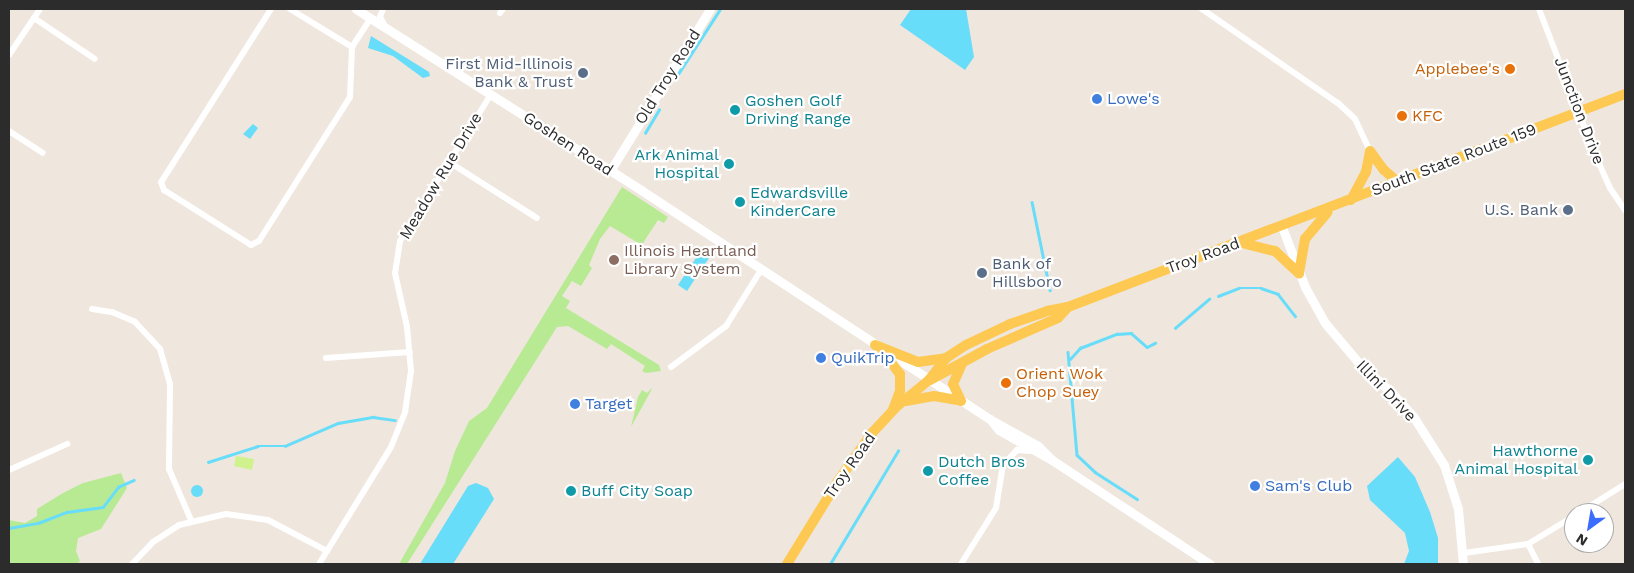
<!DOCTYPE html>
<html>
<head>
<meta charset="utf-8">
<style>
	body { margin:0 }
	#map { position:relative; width:1634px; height:573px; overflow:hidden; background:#efe6dd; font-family:"Work Sans",sans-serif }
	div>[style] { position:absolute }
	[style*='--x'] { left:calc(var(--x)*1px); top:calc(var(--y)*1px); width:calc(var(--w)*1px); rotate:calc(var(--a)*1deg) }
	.green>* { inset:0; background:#b8ea94 }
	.pitch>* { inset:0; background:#cff28f }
	.water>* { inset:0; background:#67ddf9 }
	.round { border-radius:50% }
	.stream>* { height:2.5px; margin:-1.25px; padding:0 1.25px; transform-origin:1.25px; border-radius:1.25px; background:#67ddf9 }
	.street>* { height:6px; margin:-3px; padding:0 3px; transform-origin:3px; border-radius:3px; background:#fff }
	.secondary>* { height:9px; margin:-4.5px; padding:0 4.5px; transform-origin:4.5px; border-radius:4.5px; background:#fff }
	.primary>* { height:10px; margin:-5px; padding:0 5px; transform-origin:5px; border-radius:5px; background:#fdc953 }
	.dots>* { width:14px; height:14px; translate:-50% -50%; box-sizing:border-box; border:2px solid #fff; border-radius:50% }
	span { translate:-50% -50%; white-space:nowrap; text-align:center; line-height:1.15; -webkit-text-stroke:4.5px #fff; paint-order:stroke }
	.service-label { font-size:16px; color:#4e5e75 }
	.right { translate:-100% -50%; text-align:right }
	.left { translate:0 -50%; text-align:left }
	.food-label { font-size:16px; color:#c56008 }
	.street-label { font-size:16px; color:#2c2c2c }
	.shop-label { font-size:16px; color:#366cbe }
	.culture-label { font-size:16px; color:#0d838f }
	.education-label { font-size:16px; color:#785e54 }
	.frame { position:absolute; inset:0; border:10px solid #2c2c2c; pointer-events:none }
	.north { position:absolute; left:1564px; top:503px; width:50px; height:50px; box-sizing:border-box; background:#fff; border:1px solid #ababab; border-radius:50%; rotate:212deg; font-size:14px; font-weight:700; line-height:20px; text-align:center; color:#2c2c2c }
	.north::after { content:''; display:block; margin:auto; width:18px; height:22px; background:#396cff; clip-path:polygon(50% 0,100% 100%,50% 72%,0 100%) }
</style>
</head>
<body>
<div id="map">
	<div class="green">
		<i style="clip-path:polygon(622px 187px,668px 217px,664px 223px,658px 220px,643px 243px,640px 244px,610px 226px,600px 239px,589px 265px,592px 268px,581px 286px,572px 281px,562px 296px,570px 301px,566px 308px,659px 365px,661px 371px,646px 373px,642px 371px,645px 366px,611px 344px,607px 349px,568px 326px,557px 327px,407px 564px,399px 564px,445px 483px,455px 451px,469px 421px,487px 408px)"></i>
		<i style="clip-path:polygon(652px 388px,652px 389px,631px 427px,638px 397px,642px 390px,647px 393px)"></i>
		<i style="clip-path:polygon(121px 473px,127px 488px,101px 529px,78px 538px,76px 551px,80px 561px,77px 564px,9px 564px,9px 520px,25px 523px,37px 516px,37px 509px,63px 493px,83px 483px)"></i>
	</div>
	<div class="pitch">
		<i style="clip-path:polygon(236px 456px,254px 459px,252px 470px,234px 466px)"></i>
	</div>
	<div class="water">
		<i style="clip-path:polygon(911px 9px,966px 9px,974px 57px,965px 70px,900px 25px)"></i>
		<i style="clip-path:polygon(371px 36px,429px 72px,430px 76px,423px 78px,393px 56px,368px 48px)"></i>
		<i style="clip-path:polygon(253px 124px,258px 128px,250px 139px,243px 134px)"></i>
		<i style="clip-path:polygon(704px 246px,713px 252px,687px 291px,678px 285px)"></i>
		<i style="clip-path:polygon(1398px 457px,1415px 477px,1430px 512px,1438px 538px,1438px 564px,1404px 564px,1409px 551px,1405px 533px,1370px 500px,1367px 486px)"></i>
		<i style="clip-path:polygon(476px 483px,488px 488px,494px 499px,453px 564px,420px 564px,468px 486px)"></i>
		<i class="round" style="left:191px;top:485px;width:12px;height:12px"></i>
	</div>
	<div class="stream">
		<i style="--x:678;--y:74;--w:77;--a:-57.1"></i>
		<i style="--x:645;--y:133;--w:27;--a:-59"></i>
		<i style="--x:1032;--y:202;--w:90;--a:78.4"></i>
		<i style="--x:1218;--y:296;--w:22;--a:-21"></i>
		<i style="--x:1239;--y:288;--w:22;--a:0"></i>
		<i style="--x:1261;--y:288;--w:18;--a:19"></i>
		<i style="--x:1278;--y:294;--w:28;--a:52"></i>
		<i style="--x:1175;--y:328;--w:45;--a:-40.5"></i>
		<i style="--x:1068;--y:352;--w:103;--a:85"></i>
		<i style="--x:1077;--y:455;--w:25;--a:43"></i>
		<i style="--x:1095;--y:472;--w:50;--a:32.7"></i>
		<i style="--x:1070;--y:359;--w:15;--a:-48"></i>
		<i style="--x:1080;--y:348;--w:40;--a:-21"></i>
		<i style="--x:1117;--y:334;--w:14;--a:-4"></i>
		<i style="--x:1131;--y:333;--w:21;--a:41"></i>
		<i style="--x:1147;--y:347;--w:9;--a:-27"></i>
		<i style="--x:208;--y:462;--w:52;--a:-17.7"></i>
		<i style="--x:258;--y:446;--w:27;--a:0"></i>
		<i style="--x:285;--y:446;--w:58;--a:-23.5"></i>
		<i style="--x:338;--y:423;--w:36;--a:-10"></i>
		<i style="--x:373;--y:417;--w:22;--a:8"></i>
		<i style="--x:9;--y:528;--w:29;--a:-10"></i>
		<i style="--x:38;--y:523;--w:31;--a:-21"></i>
		<i style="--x:67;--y:512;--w:36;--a:-8"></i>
		<i style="--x:103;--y:507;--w:25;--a:-53"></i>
		<i style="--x:118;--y:487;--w:17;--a:-24"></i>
		<i style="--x:830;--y:564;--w:132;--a:-59"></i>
	</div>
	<div class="street">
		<i style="--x:271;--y:9;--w:205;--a:122.4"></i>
		<i style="--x:161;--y:182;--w:9;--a:69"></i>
		<i style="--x:164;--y:190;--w:103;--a:32.3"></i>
		<i style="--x:251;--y:245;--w:9;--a:-27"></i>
		<i style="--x:259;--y:241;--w:170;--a:-57.7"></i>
		<i style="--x:350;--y:97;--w:50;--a:-87.7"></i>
		<i style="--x:352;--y:47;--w:35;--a:-57"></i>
		<i style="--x:290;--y:9;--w:73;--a:31.5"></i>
		<i style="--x:383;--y:9;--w:9;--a:111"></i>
		<i style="--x:380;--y:17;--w:10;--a:61"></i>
		<i style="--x:1202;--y:9;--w:165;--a:34.7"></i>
		<i style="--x:1338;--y:103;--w:23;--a:43"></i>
		<i style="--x:1355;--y:119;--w:35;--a:65"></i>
		<i style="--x:1539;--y:9;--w:151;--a:69"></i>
		<i style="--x:1593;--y:150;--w:42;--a:65.9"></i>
		<i style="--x:1610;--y:188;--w:27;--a:56"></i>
		<i style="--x:500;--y:13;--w:5;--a:-53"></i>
		<i style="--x:34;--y:18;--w:73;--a:33.9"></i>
		<i style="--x:9;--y:55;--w:55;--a:-56"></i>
		<i style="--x:9;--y:131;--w:40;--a:32.9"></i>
		<i style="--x:449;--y:162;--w:104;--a:32.5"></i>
		<i style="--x:92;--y:309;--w:20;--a:9"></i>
		<i style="--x:112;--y:312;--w:25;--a:23"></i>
		<i style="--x:135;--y:322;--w:37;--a:47"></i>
		<i style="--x:160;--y:349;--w:36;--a:74"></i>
		<i style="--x:170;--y:384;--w:85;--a:90.7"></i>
		<i style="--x:169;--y:469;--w:56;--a:66.7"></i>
		<i style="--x:326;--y:358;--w:84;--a:-4.1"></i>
		<i style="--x:671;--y:367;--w:69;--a:-36.7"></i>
		<i style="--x:726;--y:326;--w:66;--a:-58"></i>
		<i style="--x:9;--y:470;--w:64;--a:-24.1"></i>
		<i style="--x:1579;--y:513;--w:54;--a:-32.2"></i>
		<i style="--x:1528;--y:544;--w:22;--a:63"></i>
		<i style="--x:1464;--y:553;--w:65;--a:-8"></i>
		<i style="--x:1528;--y:544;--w:54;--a:-31.3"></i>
		<i style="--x:132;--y:564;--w:30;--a:-46"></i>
		<i style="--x:153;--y:542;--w:31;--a:-33"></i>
		<i style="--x:179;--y:525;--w:48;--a:-13.2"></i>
		<i style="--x:226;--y:514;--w:42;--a:8.1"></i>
		<i style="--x:268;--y:520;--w:67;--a:27.7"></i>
		<i style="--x:319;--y:564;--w:137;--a:-58.4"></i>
		<i style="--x:391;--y:447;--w:38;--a:-68"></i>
		<i style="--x:405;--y:412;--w:41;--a:-81.7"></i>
		<i style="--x:411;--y:371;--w:44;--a:-95.2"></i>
		<i style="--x:407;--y:327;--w:55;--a:-102.5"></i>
		<i style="--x:395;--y:273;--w:32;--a:-81"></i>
		<i style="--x:400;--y:241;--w:173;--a:-58.2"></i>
		<i style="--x:961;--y:564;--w:66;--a:-58"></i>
		<i style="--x:996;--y:508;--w:44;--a:-80.8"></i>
		<i style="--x:1003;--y:465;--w:21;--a:-47"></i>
		<i style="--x:1017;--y:450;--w:13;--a:4"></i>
	</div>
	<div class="secondary">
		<i style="--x:356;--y:9;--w:338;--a:32.4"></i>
		<i style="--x:641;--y:190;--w:417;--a:33.3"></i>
		<i style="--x:990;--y:419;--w:14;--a:51"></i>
		<i style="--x:999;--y:430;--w:61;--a:29.5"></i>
		<i style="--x:1052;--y:460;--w:189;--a:33.4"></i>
		<i style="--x:610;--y:171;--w:190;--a:-58.3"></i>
		<i style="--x:1282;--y:227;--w:64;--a:69"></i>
		<i style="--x:1305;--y:287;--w:41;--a:60.9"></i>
		<i style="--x:1325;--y:323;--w:51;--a:49.8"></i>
		<i style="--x:1358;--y:362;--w:47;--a:42.4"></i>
		<i style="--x:1393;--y:394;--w:30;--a:48"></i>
		<i style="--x:1413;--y:416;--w:58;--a:57.7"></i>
		<i style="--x:1444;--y:465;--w:46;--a:72.3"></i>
		<i style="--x:1458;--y:509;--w:55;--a:84.8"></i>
		<i style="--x:993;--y:421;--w:51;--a:29.1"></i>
		<i style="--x:1038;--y:446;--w:20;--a:45"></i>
	</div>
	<div class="primary">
		<i style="--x:1370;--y:151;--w:24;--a:54"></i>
		<i style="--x:1384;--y:170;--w:18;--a:41"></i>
		<i style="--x:1351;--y:200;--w:32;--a:-62"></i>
		<i style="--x:1366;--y:172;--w:21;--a:-79"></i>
		<i style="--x:1242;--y:243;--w:34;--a:14"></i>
		<i style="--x:1275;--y:251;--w:33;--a:43"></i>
		<i style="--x:1299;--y:273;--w:35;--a:-80"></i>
		<i style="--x:1305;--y:239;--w:35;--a:-50"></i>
		<i style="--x:875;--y:345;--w:46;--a:21.6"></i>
		<i style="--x:918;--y:362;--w:28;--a:-8"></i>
		<i style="--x:883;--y:351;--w:29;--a:54"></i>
		<i style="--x:900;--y:374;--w:17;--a:90"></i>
		<i style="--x:900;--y:391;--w:19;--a:111"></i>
		<i style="--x:930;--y:380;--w:65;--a:-28.5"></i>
		<i style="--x:987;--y:349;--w:77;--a:-23.6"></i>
		<i style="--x:1058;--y:318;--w:15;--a:-48"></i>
		<i style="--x:906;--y:401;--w:28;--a:-10"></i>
		<i style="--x:934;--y:396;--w:27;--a:10"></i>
		<i style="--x:961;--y:401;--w:19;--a:-115"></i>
		<i style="--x:953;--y:384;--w:20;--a:-66"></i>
		<i style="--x:787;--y:564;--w:97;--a:-58.4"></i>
		<i style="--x:838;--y:481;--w:59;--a:-54.7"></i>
		<i style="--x:872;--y:433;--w:34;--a:-47"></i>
		<i style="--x:895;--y:408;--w:44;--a:-39.5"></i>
		<i style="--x:929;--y:380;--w:28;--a:-52"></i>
		<i style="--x:946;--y:358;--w:24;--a:-33"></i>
		<i style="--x:966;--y:345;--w:49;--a:-25.5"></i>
		<i style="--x:1010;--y:324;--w:39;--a:-19"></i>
		<i style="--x:1047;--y:311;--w:21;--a:-11"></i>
		<i style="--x:1068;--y:307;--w:596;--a:-20.93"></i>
	</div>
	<div class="dots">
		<i style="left:1510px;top:69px;background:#e8710a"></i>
		<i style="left:583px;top:73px;background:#5c6f8a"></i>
		<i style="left:1097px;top:99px;background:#3f7fe0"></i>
		<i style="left:735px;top:110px;background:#0f9aa8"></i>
		<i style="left:1402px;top:116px;background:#e8710a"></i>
		<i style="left:729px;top:164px;background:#0f9aa8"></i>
		<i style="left:740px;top:202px;background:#0f9aa8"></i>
		<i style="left:1568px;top:210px;background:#5c6f8a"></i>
		<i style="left:614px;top:260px;background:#8d6e63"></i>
		<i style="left:982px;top:273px;background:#5c6f8a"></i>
		<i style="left:821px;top:358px;background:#3f7fe0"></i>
		<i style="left:1006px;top:383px;background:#e8710a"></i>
		<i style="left:575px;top:404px;background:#3f7fe0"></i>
		<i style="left:1588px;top:460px;background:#0f9aa8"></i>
		<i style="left:928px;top:471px;background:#0f9aa8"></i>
		<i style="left:1255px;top:486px;background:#3f7fe0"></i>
		<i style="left:571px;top:491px;background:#0f9aa8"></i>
	</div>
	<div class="service-label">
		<span class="right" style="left:573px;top:73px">First Mid-Illinois<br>Bank &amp; Trust</span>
		<span class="right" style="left:1558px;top:210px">U.S. Bank</span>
		<span class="left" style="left:992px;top:273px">Bank of<br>Hillsboro</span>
	</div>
	<div class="food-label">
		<span class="right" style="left:1500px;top:69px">Applebee's</span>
		<span class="left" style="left:1412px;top:116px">KFC</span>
		<span class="left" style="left:1016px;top:383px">Orient Wok<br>Chop Suey</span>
	</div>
	<div class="street-label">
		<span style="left:668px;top:77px;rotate:-58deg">Old Troy Road</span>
		<span style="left:1579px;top:111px;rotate:69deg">Junction Drive</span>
		<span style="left:568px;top:144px;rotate:33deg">Goshen Road</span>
		<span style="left:1454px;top:160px;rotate:-21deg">South State Route 159</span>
		<span style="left:441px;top:176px;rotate:-59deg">Meadow Rue Drive</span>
		<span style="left:1203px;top:256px;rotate:-20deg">Troy Road</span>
		<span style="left:1386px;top:391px;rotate:46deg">Illini Drive</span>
		<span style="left:850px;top:466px;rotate:-55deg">Troy Road</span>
	</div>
	<div class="shop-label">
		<span class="left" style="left:1107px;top:99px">Lowe's</span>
		<span class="left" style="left:831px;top:358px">QuikTrip</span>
		<span class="left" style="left:585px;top:404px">Target</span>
		<span class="left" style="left:1265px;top:486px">Sam's Club</span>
	</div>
	<div class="culture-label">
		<span class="left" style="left:745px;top:110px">Goshen Golf<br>Driving Range</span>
		<span class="right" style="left:719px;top:164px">Ark Animal<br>Hospital</span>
		<span class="left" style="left:750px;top:202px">Edwardsville<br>KinderCare</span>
		<span class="right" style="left:1578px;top:460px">Hawthorne<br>Animal Hospital</span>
		<span class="left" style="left:938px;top:471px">Dutch Bros<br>Coffee</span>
		<span class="left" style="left:581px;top:491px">Buff City Soap</span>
	</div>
	<div class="education-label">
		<span class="left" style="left:624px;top:260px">Illinois Heartland<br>Library System</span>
	</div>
	<div class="frame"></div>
	<div class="north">N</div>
</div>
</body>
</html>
